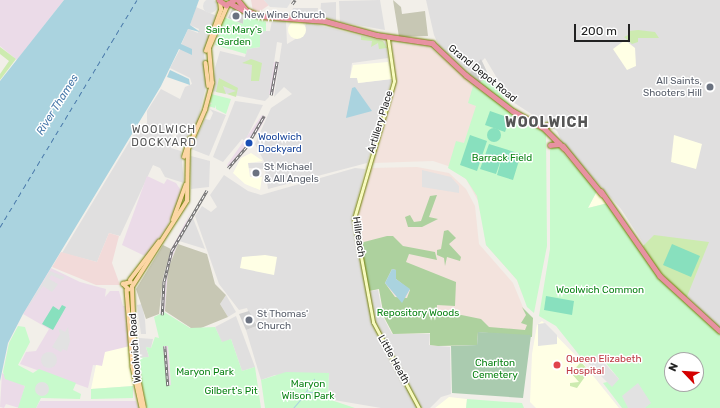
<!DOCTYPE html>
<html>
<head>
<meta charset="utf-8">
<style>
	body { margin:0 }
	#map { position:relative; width:720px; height:408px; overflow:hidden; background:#f2efe9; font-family:Rubik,sans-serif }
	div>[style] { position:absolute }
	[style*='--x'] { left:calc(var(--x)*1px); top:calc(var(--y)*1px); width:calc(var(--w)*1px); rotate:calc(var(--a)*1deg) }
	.residential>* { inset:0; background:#e0dfdf }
	.commercial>* { inset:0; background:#f2dad9 }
	.industrial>* { inset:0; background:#ebdbe8 }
	.education>* { inset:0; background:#ffffe5 }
	.round { border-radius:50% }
	.religious>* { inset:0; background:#d0d0d0 }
	.military>* { inset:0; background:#f3e3dd }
	.construction>* { inset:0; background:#c7c7b4 }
	.grass>* { inset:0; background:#cdebb0 }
	.forest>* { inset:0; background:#add19e }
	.cemetery>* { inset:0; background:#aacbaf }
	.park>* { inset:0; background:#c8facc }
	.pitch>* { inset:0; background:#88e0be }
	.parking>* { inset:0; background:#e2e2e2 }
	.water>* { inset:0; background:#aad3df }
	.stream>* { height:1px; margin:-0.5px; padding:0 0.5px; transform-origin:0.5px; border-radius:0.5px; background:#aad3df }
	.ferry>* { height:1px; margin-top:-0.5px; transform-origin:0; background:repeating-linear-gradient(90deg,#4a7aab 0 5px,transparent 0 9px) }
	.roads { filter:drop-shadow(0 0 1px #707d05) drop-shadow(0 0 1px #707d05) }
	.secondary>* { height:3px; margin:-1.5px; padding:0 1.5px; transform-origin:1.5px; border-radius:1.5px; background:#f7fabf }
	.primary>* { height:3.5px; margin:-1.75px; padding:0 1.75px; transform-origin:1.75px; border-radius:1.75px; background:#fcd6a4 }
	.highway>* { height:4.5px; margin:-2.25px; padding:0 2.25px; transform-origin:2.25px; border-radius:2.25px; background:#e892a2 }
	.rail>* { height:2.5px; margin-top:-1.25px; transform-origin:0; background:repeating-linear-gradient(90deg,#fff 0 3px,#707070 0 6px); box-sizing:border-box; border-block:1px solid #707070 }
	.dots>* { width:11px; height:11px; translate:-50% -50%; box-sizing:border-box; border:2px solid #fff; border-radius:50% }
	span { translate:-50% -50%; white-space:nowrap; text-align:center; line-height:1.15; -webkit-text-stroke:3px #fff; paint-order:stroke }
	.worship-label { font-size:10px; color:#5b616d }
	.left { translate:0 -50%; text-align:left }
	.right { translate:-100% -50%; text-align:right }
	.park-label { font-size:10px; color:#0c8416 }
	.street-label { font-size:10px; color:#222 }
	.transit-label { font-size:10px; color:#164399 }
	.health-label { font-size:10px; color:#be3a42 }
	.water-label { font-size:11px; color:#4a7aab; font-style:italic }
	.neighbourhood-label { font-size:11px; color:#555; letter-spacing:1px }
	.district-label { font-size:14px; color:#555; font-weight:700; letter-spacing:1px }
	.north { position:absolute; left:664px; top:352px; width:40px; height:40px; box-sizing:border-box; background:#fff; border:1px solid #a7a7a7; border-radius:50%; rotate:295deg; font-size:11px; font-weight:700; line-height:16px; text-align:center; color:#222 }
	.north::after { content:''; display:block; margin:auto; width:14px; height:18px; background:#d40000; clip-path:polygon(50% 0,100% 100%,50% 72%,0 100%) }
	.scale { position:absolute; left:574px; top:24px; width:56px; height:18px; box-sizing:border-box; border:2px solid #222; border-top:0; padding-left:5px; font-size:12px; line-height:14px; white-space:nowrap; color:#222; -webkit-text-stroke:3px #fff; paint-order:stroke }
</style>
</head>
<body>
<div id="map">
	<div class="residential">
		<i style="clip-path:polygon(380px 0,385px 30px,340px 22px,339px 1px)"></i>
		<i style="clip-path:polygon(426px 0,720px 0,720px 330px,658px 266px,621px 209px,563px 144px,557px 131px,510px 100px,485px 58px,469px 74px,440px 48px,434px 35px)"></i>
		<i style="clip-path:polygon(336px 2px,336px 21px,320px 18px,321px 3px)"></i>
		<i style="clip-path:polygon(196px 7px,217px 16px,204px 54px,207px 82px,196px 128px,182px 145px,174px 142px,178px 132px,174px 131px,171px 140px,171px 148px,181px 151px,184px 183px,165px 177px,160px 168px,153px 165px,120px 236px,109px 233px,97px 262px,62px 253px,137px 129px,147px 123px,147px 111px,161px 89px,180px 99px,185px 87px,192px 84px,190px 78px,170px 68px,180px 49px,192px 53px,181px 45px,188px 29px,198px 33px,199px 29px,190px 25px)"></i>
		<i style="clip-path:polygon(293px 8px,318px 8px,317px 17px,291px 15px)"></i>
		<i style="clip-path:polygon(272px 21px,286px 21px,287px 44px,304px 34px,306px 22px,386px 42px,388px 58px,352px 63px,350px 78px,357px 78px,359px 83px,392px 79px,367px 163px,268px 189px,265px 169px,247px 168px,248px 163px,265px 163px,255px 144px,271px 108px,292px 94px,284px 87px,274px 97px,282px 43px,277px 42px,269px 97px,265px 101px,212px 91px,215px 68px,220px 51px,245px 57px,247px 49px,260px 47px,260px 31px,270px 31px)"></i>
		<i style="clip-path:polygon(235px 101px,263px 105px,245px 141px,242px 139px,223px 162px,213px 157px)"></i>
		<i style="clip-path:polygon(210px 109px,226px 115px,209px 156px,191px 149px,205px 119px,210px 120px,213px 113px)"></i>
		<i style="clip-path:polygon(191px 156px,210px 161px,209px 187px,191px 189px)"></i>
		<i style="clip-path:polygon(355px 168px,365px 169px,353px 216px,371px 318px,417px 408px,381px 408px,328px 399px,329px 373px,275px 375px,261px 380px,246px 330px,257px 326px,255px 321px,252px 322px,247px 308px,239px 310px,219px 284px,195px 216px,202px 206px,211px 212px,217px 207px,210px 195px,224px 175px,248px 191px,261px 195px)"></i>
		<i style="clip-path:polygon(192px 217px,193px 218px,205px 249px,179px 241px)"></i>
		<i style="clip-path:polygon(378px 290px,383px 317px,392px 334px,430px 334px,429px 345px,450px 347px,451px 394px,441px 397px,430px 408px,420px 408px,374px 323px,368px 291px)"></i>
		<i style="clip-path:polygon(226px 295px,236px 312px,228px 317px,220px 304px)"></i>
		<i style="clip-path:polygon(142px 304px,145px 320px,146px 334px,141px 334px,137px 305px)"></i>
		<i style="clip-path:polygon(236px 316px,255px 367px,242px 371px,231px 339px,222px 343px,215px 327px)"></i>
		<i style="clip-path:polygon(139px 338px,153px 339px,151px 348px,146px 347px,149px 357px,137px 358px)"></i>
	</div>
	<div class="commercial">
		<i style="clip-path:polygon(251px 0,264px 0,269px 5px,259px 12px,253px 11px)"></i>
		<i style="clip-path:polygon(109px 233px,119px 236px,112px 263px,120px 285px,96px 285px,52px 267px,61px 252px,97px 262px)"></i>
	</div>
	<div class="industrial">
		<i style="clip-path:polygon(0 0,64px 0,17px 60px,0 46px)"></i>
		<i style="clip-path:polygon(274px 62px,279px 62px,273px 95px,269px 94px)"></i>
		<i style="clip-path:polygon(262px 115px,266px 117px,259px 130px,229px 168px,227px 165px)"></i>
		<i style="clip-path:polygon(147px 176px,164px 184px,167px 179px,176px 183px,182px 192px,166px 229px,147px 257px,122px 245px)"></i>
		<i style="clip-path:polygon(191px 212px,169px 265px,164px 315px,160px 315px,170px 251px)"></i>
		<i style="clip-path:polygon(51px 268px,80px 282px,106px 289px,105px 297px,110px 291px,119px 291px,123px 306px,128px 306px,131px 346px,102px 366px,93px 365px,88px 388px,20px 364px,26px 352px,36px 351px,49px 329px,23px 314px)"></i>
		<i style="clip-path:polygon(163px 346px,168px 346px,171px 386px,167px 386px)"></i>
		<i style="clip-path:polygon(2px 373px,25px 386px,19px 408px,6px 404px,4px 408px,0 407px)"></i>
		<i style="clip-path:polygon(40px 401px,136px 401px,139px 408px,36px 408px)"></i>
	</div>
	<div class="education">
		<i class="round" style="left:288px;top:21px;width:18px;height:18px"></i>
		<i style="clip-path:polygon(625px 40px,635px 48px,636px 66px,627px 70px,613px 49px)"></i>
		<i style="clip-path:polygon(388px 62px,392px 79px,358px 83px,357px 78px,350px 78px,353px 65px)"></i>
		<i style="clip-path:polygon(674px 135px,702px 144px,696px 169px,671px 162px)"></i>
		<i style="clip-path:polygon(251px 153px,263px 161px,248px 163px,250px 177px,262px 177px,260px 190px,245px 184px,233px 173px,241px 158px)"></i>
		<i style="clip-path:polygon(597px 191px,608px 203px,588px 208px)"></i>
		<i style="clip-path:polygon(265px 255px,277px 257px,274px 275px,240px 268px,242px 257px)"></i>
		<i style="clip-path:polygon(542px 321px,582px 362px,619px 408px,536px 408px,530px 402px,532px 354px,537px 325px)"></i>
		<i style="clip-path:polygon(130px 346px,133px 386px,91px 389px,96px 365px,102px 366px,105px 352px)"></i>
		<i style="clip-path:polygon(449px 397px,467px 399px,466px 408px,435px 408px)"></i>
	</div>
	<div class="religious">
		<i style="clip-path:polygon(233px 7px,243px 13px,243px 24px,228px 18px)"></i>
		<i style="clip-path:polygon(481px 59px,488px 74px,480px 83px,469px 74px)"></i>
		<i style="clip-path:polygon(249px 311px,257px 326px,246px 330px,239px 314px)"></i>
	</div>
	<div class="military">
		<i style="clip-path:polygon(392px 43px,429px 47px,479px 87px,522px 294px,517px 280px,486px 245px,481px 206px,466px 179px,448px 166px,433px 161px,373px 163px,396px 81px)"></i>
		<i style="clip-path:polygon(417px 167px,449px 173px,466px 189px,475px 206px,479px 244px,513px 283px,525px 312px,533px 318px,531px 335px,478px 332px,477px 345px,438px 346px,430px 345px,430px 333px,393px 334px,384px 317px,379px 289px,369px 291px,356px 216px,369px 168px)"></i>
	</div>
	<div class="construction">
		<i style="clip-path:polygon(393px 0,401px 7px,402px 14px,425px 11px,428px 36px,399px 37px)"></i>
		<i style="clip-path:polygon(178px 244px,207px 254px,215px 284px,226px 295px,220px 304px,228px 317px,201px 328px,191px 328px,165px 311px,168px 269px)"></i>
		<i style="clip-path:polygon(163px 245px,171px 249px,163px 278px,159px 314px,146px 319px,136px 289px)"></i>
	</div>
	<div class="grass">
		<i style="clip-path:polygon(638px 30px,655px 32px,659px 38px,638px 38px,638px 42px,632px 44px,624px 37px,630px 34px,629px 31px)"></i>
		<i style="clip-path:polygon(361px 36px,383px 41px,387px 48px,379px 49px,378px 43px,371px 47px,372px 41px,361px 40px)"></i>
		<i style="clip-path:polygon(0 47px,16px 59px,0 80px,0 74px,9px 61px,0 54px)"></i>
		<i style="clip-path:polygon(251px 59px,262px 63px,259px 81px,251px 81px,252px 65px,242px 63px)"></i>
		<i style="clip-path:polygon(219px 78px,238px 88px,236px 97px,227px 94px,236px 91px,223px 86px,226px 94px,216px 92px)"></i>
		<i style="clip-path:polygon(654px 235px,709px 242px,686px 299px,656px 267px,643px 246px)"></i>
		<i style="clip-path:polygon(581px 362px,589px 371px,577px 388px,570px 386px,570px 383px,579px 382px,571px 373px)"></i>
	</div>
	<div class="forest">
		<i style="clip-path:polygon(437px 195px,429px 217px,438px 219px,422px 227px,408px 227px,405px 217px,410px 215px,414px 222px,421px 221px,430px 196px)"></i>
		<i style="clip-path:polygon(448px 230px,456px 238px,449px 244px,461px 257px,460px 261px,447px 257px,445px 266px,444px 258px,437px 255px,437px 250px,441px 249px,444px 231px)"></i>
		<i style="clip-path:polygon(evenodd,387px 236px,393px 236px,403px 246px,435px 252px,437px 260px,409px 254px,406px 262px,456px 282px,455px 306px,437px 305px,437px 310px,481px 319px,489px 327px,525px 330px,527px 325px,521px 323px,526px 315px,522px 307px,533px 318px,532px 337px,478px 332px,477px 345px,438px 346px,430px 345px,430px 333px,393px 334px,384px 317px,379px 289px,369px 291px,360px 243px,387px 236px,392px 269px,396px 270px,396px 279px,410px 290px,407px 298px,395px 297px,385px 283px,392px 269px)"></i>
	</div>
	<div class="cemetery">
		<i style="clip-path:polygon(478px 332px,531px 335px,523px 398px,452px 393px,451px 346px,477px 345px)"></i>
	</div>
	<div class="park">
		<i style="clip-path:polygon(244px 13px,266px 22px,266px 31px,260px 32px,260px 47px,247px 49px,246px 54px,215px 45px,223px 17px,243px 24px)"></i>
		<i style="clip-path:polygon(488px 74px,503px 97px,518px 112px,480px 83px)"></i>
		<i style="clip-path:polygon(473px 86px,546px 134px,547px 246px,534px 313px,527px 307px,517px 280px,486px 245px,477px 196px,466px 179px,448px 168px,456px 141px,464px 143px,476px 106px,468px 103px)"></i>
		<i style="clip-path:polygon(211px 94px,231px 99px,226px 114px,216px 109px,216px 105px,215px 108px,208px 106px,212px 103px,209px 102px)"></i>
		<i style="clip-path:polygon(evenodd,556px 145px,597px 191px,588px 208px,608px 203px,653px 270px,720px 334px,720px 408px,622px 408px,603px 383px,619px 379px,600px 356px,584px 361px,556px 326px,539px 316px,550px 249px,550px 150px,556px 145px,672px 360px,696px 360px,696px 384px,672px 384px,672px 360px)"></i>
		<i style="clip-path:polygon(evenodd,164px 312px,190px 328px,215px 327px,222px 342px,231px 339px,242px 371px,255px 367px,261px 408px,147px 408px,137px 358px,149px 357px,146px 347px,151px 348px,155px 337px,159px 338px,154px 317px,164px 312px,163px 346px,168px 346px,169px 355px,171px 385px,167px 386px,163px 346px)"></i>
		<i style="clip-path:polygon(18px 326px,25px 327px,30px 342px,18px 365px,33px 373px,39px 369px,76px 383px,73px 390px,81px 394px,80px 399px,41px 398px,36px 408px,18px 408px,25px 386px,5px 379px,3px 372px,9px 343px)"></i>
		<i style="clip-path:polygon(286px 372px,329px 373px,328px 399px,355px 408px,265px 408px,261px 380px)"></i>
		<i style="clip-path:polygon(133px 386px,133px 398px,91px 399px,91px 389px)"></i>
		<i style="clip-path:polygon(467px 399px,522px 403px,524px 408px,466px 408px)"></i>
	</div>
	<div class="pitch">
		<i style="clip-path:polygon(490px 111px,510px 118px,505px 132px,485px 125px)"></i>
		<i class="round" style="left:487px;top:128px;width:14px;height:14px"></i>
		<i style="clip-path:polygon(470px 135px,487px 141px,477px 171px,460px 165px)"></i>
		<i style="clip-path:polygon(489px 144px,521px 154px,513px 180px,497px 175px,502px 157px,496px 174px,480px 169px)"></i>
		<i style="clip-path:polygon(672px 244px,700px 256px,691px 277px,663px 265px)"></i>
		<i style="clip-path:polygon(546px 296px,574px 301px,572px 315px,544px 310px)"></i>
		<i style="clip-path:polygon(62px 305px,66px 307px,53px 330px,42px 324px,53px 306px,59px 310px)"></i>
	</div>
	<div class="parking">
		<i class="round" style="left:203px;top:-1px;width:14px;height:14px"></i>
		<i style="clip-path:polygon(264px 0,292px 0,287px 8px,270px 7px)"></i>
		<i style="clip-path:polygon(422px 170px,451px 177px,459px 186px,459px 193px,422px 187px)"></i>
		<i style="clip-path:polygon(50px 271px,65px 277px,62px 280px,51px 275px,49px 279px,58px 284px,56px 287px,52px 292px,43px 286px,25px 312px)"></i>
		<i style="clip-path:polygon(545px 323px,557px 335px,557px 344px,538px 346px,538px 324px)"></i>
		<i style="clip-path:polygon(68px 327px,70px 341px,67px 351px,63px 349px,61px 352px,52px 347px,60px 334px,58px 328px,65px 332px)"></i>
		<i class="round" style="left:41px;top:352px;width:16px;height:16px"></i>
		<i style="clip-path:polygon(597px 355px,619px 379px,612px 387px,586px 361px)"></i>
		<i class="round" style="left:35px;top:382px;width:14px;height:14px"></i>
		<i style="clip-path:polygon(638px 383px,651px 403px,645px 408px,628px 408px,622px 396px)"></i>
	</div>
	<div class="water">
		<i style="clip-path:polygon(64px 0,199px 0,190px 25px,200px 32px,188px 29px,181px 44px,192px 49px,192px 55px,179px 49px,161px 86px,23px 314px,8px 343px,0 381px,0 81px)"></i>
		<i style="clip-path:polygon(170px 70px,189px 79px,190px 85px,167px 77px)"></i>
		<i style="clip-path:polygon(355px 87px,372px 111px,346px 118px,352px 88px)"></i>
		<i style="clip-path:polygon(392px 269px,396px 270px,396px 279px,410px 289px,402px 303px,385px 283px)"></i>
	</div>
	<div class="stream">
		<i style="--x:307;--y:392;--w:6;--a:0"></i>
		<i style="--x:301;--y:399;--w:24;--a:-57"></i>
		<i style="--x:293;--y:408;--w:11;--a:-49"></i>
	</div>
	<div class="ferry">
		<i style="--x:0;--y:227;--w:265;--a:-58.9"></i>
	</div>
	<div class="roads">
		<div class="secondary">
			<i style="--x:388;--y:39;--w:42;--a:81.9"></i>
			<i style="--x:394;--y:81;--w:144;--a:106.2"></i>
			<i style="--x:354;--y:219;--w:105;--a:79.5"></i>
			<i style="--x:373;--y:322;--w:98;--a:61.9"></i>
		</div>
		<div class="primary">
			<i style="--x:206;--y:51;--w:44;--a:-69.9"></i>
			<i style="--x:221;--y:10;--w:8;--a:-97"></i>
			<i style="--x:206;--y:63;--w:23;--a:83"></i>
			<i style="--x:184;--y:157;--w:19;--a:-72"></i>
			<i style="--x:173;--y:220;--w:37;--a:-70"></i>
			<i style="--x:130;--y:280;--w:48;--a:-52.7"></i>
			<i style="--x:127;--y:290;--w:77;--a:85.5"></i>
			<i style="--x:133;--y:367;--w:42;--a:77.6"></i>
			<i style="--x:129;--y:290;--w:8;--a:-135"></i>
			<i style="--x:123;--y:284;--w:8;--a:-14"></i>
			<i style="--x:144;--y:408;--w:46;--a:-101.3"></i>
			<i style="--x:135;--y:363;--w:76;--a:-92.3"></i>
			<i style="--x:132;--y:287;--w:102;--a:-57.4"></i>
			<i style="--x:187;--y:201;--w:52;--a:-88.9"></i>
			<i style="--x:188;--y:149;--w:43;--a:-66.4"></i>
			<i style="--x:205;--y:110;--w:28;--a:-75"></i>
			<i style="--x:212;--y:83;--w:35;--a:-95"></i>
			<i style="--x:209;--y:48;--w:48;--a:-66.6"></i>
		</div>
		<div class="highway">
			<i style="--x:219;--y:0;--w:9;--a:36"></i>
			<i style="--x:226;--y:5;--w:9;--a:-32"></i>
			<i style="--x:238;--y:0;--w:13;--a:51"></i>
			<i style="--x:246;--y:10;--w:15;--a:23"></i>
			<i style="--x:260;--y:16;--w:65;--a:4.4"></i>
			<i style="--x:325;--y:21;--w:54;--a:15.1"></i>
			<i style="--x:377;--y:35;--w:56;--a:8.3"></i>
			<i style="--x:432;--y:43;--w:47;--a:43.3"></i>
			<i style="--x:466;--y:75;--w:59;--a:37.5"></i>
			<i style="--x:513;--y:111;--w:37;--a:29"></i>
			<i style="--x:545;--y:129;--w:27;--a:45"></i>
			<i style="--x:230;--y:3;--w:15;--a:28"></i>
			<i style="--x:544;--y:126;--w:8;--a:-14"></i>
			<i style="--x:550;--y:145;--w:9;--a:-6"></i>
			<i style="--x:563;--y:146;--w:62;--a:50.9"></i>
			<i style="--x:601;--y:191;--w:103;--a:55.2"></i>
			<i style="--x:660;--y:276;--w:81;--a:42.5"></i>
		</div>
	</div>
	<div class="rail">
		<i style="--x:292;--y:4;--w:5;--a:-53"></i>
		<i style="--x:271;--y:95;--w:34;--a:-80"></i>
		<i style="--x:228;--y:168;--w:28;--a:-49"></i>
		<i style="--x:246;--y:147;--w:36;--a:-60"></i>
		<i style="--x:162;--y:315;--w:34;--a:-87"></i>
		<i style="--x:164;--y:281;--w:32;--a:-76"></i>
		<i style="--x:172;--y:250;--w:69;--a:-59.7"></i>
		<i style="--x:165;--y:346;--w:40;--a:85.7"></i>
	</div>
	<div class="dots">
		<i style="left:236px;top:16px;background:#6b7280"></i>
		<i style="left:710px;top:87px;background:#6b7280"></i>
		<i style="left:249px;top:143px;background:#1a4fb4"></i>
		<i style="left:256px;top:173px;background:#6b7280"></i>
		<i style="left:249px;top:320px;background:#6b7280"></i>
		<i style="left:557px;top:365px;background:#e0444e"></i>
	</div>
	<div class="worship-label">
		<span class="left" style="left:244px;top:16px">New Wine Church</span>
		<span class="right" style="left:702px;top:87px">All Saints,<br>Shooters Hill</span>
		<span class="left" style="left:264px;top:173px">St Michael<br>&amp; All Angels</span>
		<span class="left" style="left:257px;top:320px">St Thomas'<br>Church</span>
	</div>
	<div class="park-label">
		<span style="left:234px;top:36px">Saint Mary's<br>Garden</span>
		<span style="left:502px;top:159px">Barrack Field</span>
		<span style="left:600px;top:291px">Woolwich Common</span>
		<span style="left:418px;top:314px">Repository Woods</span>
		<span style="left:495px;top:369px">Charlton<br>Cemetery</span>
		<span style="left:205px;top:373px">Maryon Park</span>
		<span style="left:308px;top:390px">Maryon<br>Wilson Park</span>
		<span style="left:231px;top:392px">Gilbert's Pit</span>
	</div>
	<div class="street-label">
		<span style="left:482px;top:74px;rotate:39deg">Grand Depot Road</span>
		<span style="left:381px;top:122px;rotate:-73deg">Artillery Place</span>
		<span style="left:358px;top:237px;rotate:82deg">Hillreach</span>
		<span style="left:136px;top:348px;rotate:-94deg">Woolwich Road</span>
		<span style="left:393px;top:360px;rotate:61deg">Little Heath</span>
	</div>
	<div class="transit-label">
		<span class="left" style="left:258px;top:143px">Woolwich<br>Dockyard</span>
	</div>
	<div class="health-label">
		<span class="left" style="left:566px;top:365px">Queen Elizabeth<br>Hospital</span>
	</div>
	<div class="water-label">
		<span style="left:58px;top:105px;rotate:-58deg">River Thames</span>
	</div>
	<div class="neighbourhood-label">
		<span style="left:164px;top:137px">WOOLWICH<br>DOCKYARD</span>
	</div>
	<div class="district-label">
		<span style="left:547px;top:123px">WOOLWICH</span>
	</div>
	<div class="north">N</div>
	<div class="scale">200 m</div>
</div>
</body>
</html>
